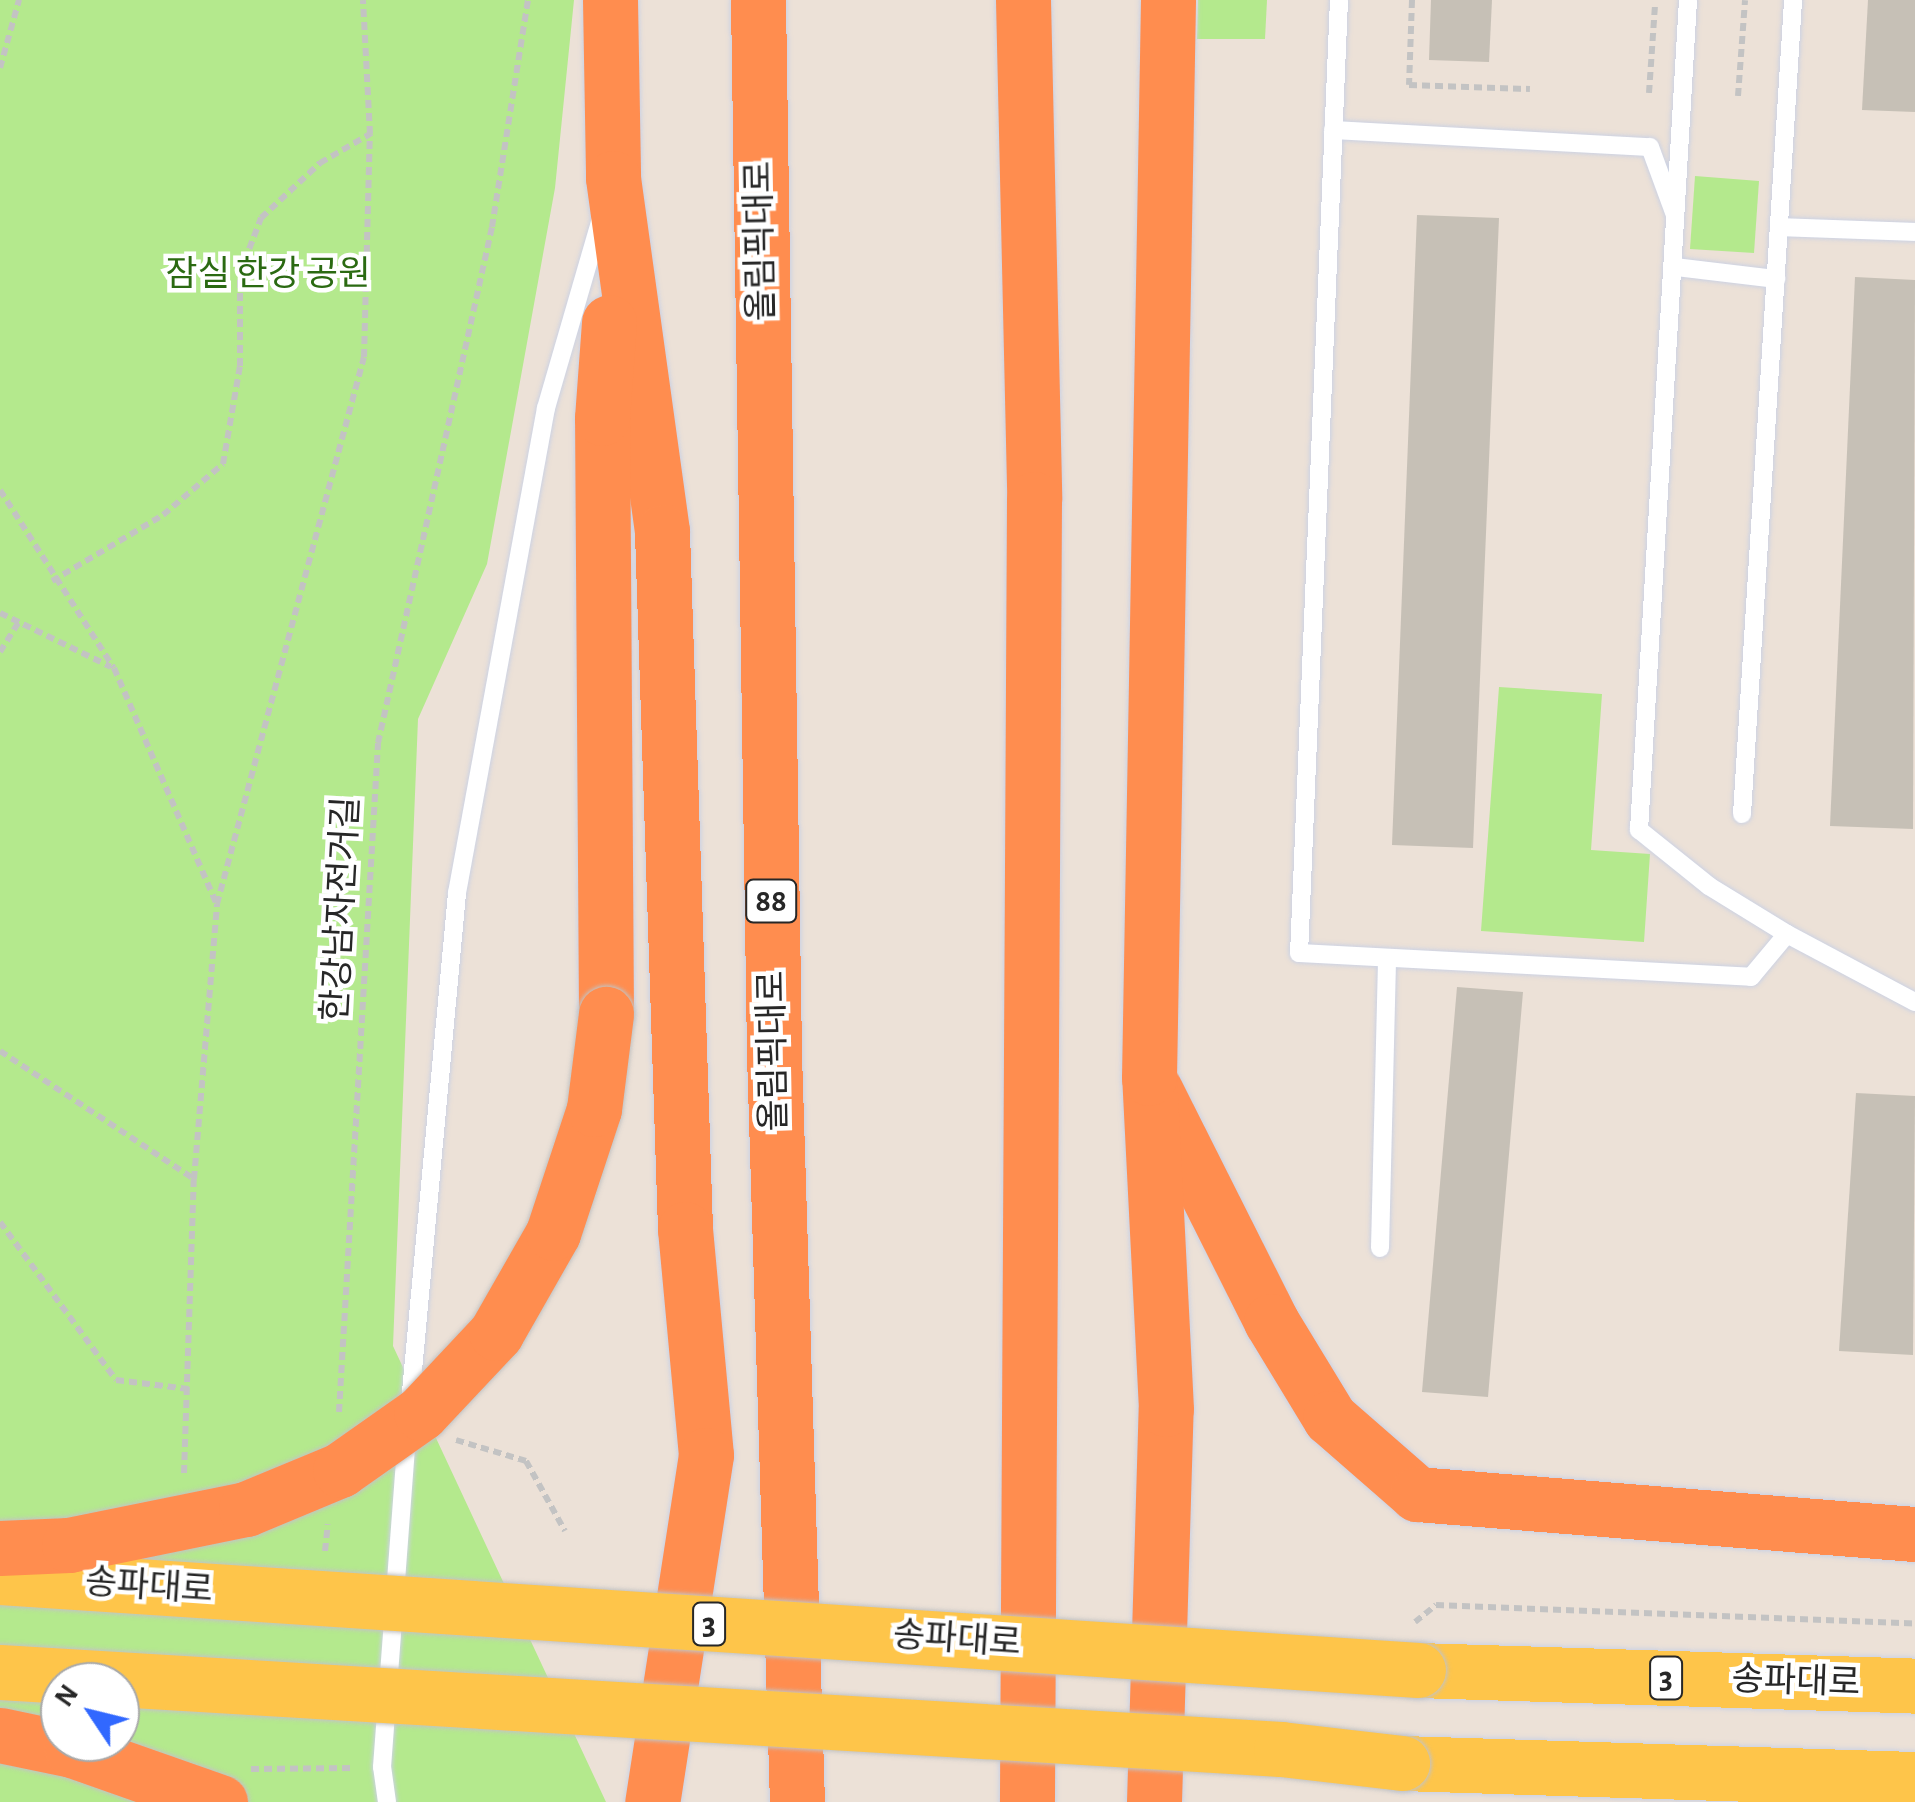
<!DOCTYPE html>
<html>
<head>
<meta charset="utf-8">
<style>
	body { margin:0 }
	#map { position:relative; width:1915px; height:1802px; overflow:hidden; background:#ece1d7; font-family:"Alegreya Sans","Noto Sans KR",sans-serif }
	div>[style] { position:absolute }
	[style*='--x'] { left:calc(var(--x)*1px); top:calc(var(--y)*1px); width:calc(var(--w)*1px); rotate:calc(var(--a)*1deg) }
	.green>* { inset:0; background:#b4e98d }
	.building>* { inset:0; background:#c6c0b6 }
	.path>* { height:6px; margin-top:-3px; transform-origin:0; background:repeating-linear-gradient(90deg,#c3c3c3 0 8px,transparent 0 13px) }
	.roads { filter:drop-shadow(0 0 2px #ccd2e3) drop-shadow(0 0 2px #ccd2e3) }
	.lane>* { height:18px; margin:-9px; padding:0 9px; transform-origin:9px; border-radius:9px; background:#fff }
	.primary>* { height:55px; margin:-27.5px; padding:0 27.5px; transform-origin:27.5px; border-radius:27.5px; background:#fec54a }
	.highway>* { height:55px; margin:-27.5px; padding:0 27.5px; transform-origin:27.5px; border-radius:27.5px; background:#ff8d4f }
	.bridges { filter:drop-shadow(0 0 2px #c3c3c3) drop-shadow(0 0 2px #c3c3c3) }
	.primary-bridge>* { height:55px; margin:-27.5px; padding:0 27.5px; transform-origin:27.5px; border-radius:27.5px; background:#fec54a }
	.highway-bridge>* { height:55px; margin:-27.5px; padding:0 27.5px; transform-origin:27.5px; border-radius:27.5px; background:#ff8d4f }
	span { translate:-50% -50%; white-space:nowrap; text-align:center; line-height:1.15; -webkit-text-stroke:9px #fff; paint-order:stroke }
	.shield-label span { padding:2px 8px; background:#fff; border:2px solid; border-radius:8px; -webkit-text-stroke-width:0 }
	.shield-label { font-size:32px; color:#272727; font-weight:700 }
	.street-label { font-size:35px; color:#272727 }
	.park-label { font-size:35px; color:#2b6a12 }
	.north { position:absolute; left:40px; top:1662px; width:100px; height:100px; box-sizing:border-box; background:#fff; border:2px solid #a9a9a9; border-radius:50%; rotate:305deg; font-size:28px; font-weight:700; line-height:40px; text-align:center; color:#272727 }
	.north::after { content:''; display:block; margin:auto; width:35px; height:45px; background:#3168ff; clip-path:polygon(50% 0,100% 100%,50% 72%,0 100%) }
</style>
</head>
<body>
<div id="map">
	<div class="green">
		<i style="clip-path:polygon(evenodd,0 0,574px 0,555px 188px,487px 564px,418px 719px,393px 1346px,606px 1802px,0 1802px,0 0,60px 1682px,120px 1682px,120px 1742px,60px 1742px,60px 1682px)"></i>
		<i style="clip-path:polygon(1198px 0,1267px 0,1265px 39px,1197px 39px)"></i>
		<i style="clip-path:polygon(1695px 176px,1759px 181px,1754px 253px,1690px 249px)"></i>
		<i style="clip-path:polygon(1499px 687px,1602px 694px,1591px 850px,1650px 854px,1644px 942px,1481px 931px)"></i>
	</div>
	<div class="building">
		<i style="clip-path:polygon(1431px 0,1492px 0,1489px 62px,1429px 60px)"></i>
		<i style="clip-path:polygon(1868px 0,1915px 0,1915px 112px,1862px 110px)"></i>
		<i style="clip-path:polygon(1417px 215px,1499px 218px,1473px 848px,1392px 845px)"></i>
		<i style="clip-path:polygon(1855px 277px,1915px 280px,1913px 829px,1830px 826px)"></i>
		<i style="clip-path:polygon(1457px 987px,1523px 992px,1488px 1397px,1422px 1392px)"></i>
		<i style="clip-path:polygon(1856px 1093px,1915px 1096px,1913px 1355px,1839px 1351px)"></i>
	</div>
	<div class="path">
		<i style="--x:1412;--y:0;--w:85;--a:92"></i>
		<i style="--x:1409;--y:85;--w:121;--a:1.9"></i>
		<i style="--x:0;--y:68;--w:71;--a:-74.4"></i>
		<i style="--x:1649;--y:93;--w:87;--a:-86.1"></i>
		<i style="--x:1738;--y:96;--w:96;--a:-85.8"></i>
		<i style="--x:0;--y:490;--w:211;--a:57.4"></i>
		<i style="--x:114;--y:668;--w:256;--a:66.5"></i>
		<i style="--x:52;--y:581;--w:129;--a:-30.7"></i>
		<i style="--x:163;--y:515;--w:79;--a:-40.4"></i>
		<i style="--x:223;--y:464;--w:99;--a:-80.2"></i>
		<i style="--x:240;--y:366;--w:93;--a:-90"></i>
		<i style="--x:240;--y:273;--w:59;--a:-69.1"></i>
		<i style="--x:261;--y:218;--w:81;--a:-43"></i>
		<i style="--x:320;--y:163;--w:58;--a:-30.1"></i>
		<i style="--x:0;--y:613;--w:123;--a:25.9"></i>
		<i style="--x:0;--y:652;--w:36;--a:-58"></i>
		<i style="--x:0;--y:1051;--w:232;--a:33.4"></i>
		<i style="--x:0;--y:1222;--w:196;--a:53.7"></i>
		<i style="--x:116;--y:1380;--w:73;--a:7.1"></i>
		<i style="--x:339;--y:1412;--w:670;--a:-86.66"></i>
		<i style="--x:378;--y:743;--w:528;--a:-77.54"></i>
		<i style="--x:492;--y:227;--w:230;--a:-81"></i>
		<i style="--x:456;--y:1440;--w:73;--a:16.7"></i>
		<i style="--x:526;--y:1461;--w:80;--a:60.9"></i>
		<i style="--x:184;--y:1473;--w:294;--a:-88.1"></i>
		<i style="--x:194;--y:1179;--w:276;--a:-85.2"></i>
		<i style="--x:217;--y:904;--w:566;--a:-74.96"></i>
		<i style="--x:364;--y:357;--w:223;--a:-88.5"></i>
		<i style="--x:370;--y:134;--w:134;--a:-93"></i>
		<i style="--x:325;--y:1551;--w:27;--a:-84"></i>
		<i style="--x:1415;--y:1622;--w:27;--a:-39"></i>
		<i style="--x:1436;--y:1605;--w:479;--a:2.2"></i>
		<i style="--x:251;--y:1769;--w:103;--a:-0.6"></i>
	</div>
	<div class="roads">
		<div class="lane">
			<i style="--x:1339;--y:0;--w:954;--a:92.4"></i>
			<i style="--x:1299;--y:953;--w:453;--a:3"></i>
			<i style="--x:1751;--y:977;--w:56;--a:-50.1"></i>
			<i style="--x:1787;--y:934;--w:92;--a:-148.4"></i>
			<i style="--x:1709;--y:886;--w:90;--a:-141.3"></i>
			<i style="--x:1639;--y:830;--w:831;--a:-86.62"></i>
			<i style="--x:1333;--y:130;--w:317;--a:3.1"></i>
			<i style="--x:1650;--y:147;--w:72;--a:69.8"></i>
			<i style="--x:1779;--y:227;--w:136;--a:2.1"></i>
			<i style="--x:1675;--y:267;--w:102;--a:6.8"></i>
			<i style="--x:1742;--y:814;--w:816;--a:-86.41"></i>
			<i style="--x:1787;--y:934;--w:145;--a:28"></i>
			<i style="--x:1380;--y:1248;--w:289;--a:-88.6"></i>
			<i style="--x:410;--y:1403;--w:512;--a:-84.73"></i>
			<i style="--x:457;--y:893;--w:493;--a:-79.6"></i>
			<i style="--x:546;--y:408;--w:194;--a:-73.8"></i>
			<i style="--x:387;--y:1802;--w:35;--a:-98"></i>
			<i style="--x:382;--y:1767;--w:334;--a:-85.7"></i>
		</div>
		<div class="primary">
			<i style="--x:1418;--y:1670;--w:497;--a:1.8"></i>
			<i style="--x:1402;--y:1763;--w:513;--a:1.79"></i>
		</div>
		<div class="highway">
			<i style="--x:610;--y:0;--w:178;--a:89"></i>
			<i style="--x:613;--y:178;--w:357;--a:82.1"></i>
			<i style="--x:662;--y:532;--w:697;--a:88.11"></i>
			<i style="--x:685;--y:1229;--w:227;--a:84.7"></i>
			<i style="--x:706;--y:1455;--w:351;--a:98.8"></i>
			<i style="--x:758;--y:0;--w:1054;--a:89.13"></i>
			<i style="--x:774;--y:1054;--w:748;--a:88.24"></i>
			<i style="--x:1023;--y:0;--w:499;--a:88.7"></i>
			<i style="--x:1034;--y:499;--w:1303;--a:90.31"></i>
			<i style="--x:606;--y:1014;--w:596;--a:-90.38"></i>
			<i style="--x:602;--y:418;--w:96;--a:-85.8"></i>
			<i style="--x:1155;--y:1090;--w:258;--a:63.3"></i>
			<i style="--x:1271;--y:1321;--w:114;--a:58.7"></i>
			<i style="--x:1330;--y:1418;--w:116;--a:41.1"></i>
			<i style="--x:1417;--y:1494;--w:500;--a:4.6"></i>
			<i style="--x:1154;--y:1802;--w:393;--a:-88.3"></i>
			<i style="--x:1166;--y:1409;--w:331;--a:-92.9"></i>
			<i style="--x:1149;--y:1078;--w:1078;--a:-88.99"></i>
		</div>
	</div>
	<div class="bridges">
		<div class="primary-bridge">
			<i style="--x:0;--y:1577;--w:1421;--a:3.75"></i>
			<i style="--x:0;--y:1672;--w:1283;--a:3.44"></i>
			<i style="--x:1281;--y:1749;--w:122;--a:6.6"></i>
		</div>
		<div class="highway-bridge">
			<i style="--x:0;--y:1548;--w:69;--a:-2.5"></i>
			<i style="--x:69;--y:1545;--w:181;--a:-11.5"></i>
			<i style="--x:246;--y:1509;--w:102;--a:-22.5"></i>
			<i style="--x:340;--y:1470;--w:99;--a:-35.1"></i>
			<i style="--x:421;--y:1413;--w:110;--a:-46.8"></i>
			<i style="--x:496;--y:1333;--w:115;--a:-60.3"></i>
			<i style="--x:553;--y:1233;--w:131;--a:-71.7"></i>
			<i style="--x:594;--y:1109;--w:96;--a:-82.8"></i>
			<i style="--x:0;--y:1735;--w:74;--a:11.8"></i>
			<i style="--x:72;--y:1750;--w:157;--a:19.4"></i>
		</div>
	</div>
	<div class="shield-label">
		<span style="left:771px;top:901px">88</span>
		<span style="left:709px;top:1624px">3</span>
		<span style="left:1666px;top:1678px">3</span>
	</div>
	<div class="street-label">
		<span style="left:761px;top:241px;rotate:-91deg">올림픽대로</span>
		<span style="left:342px;top:909px;rotate:-87deg">한강남자전거길</span>
		<span style="left:774px;top:1051px;rotate:-91deg">올림픽대로</span>
		<span style="left:149px;top:1587px;rotate:4deg">송파대로</span>
		<span style="left:957px;top:1640px;rotate:4deg">송파대로</span>
		<span style="left:1796px;top:1682px;rotate:2deg">송파대로</span>
	</div>
	<div class="park-label">
		<span style="left:268px;top:275px">잠실 한강 공원</span>
	</div>
	<div class="north">N</div>
</div>
</body>
</html>
